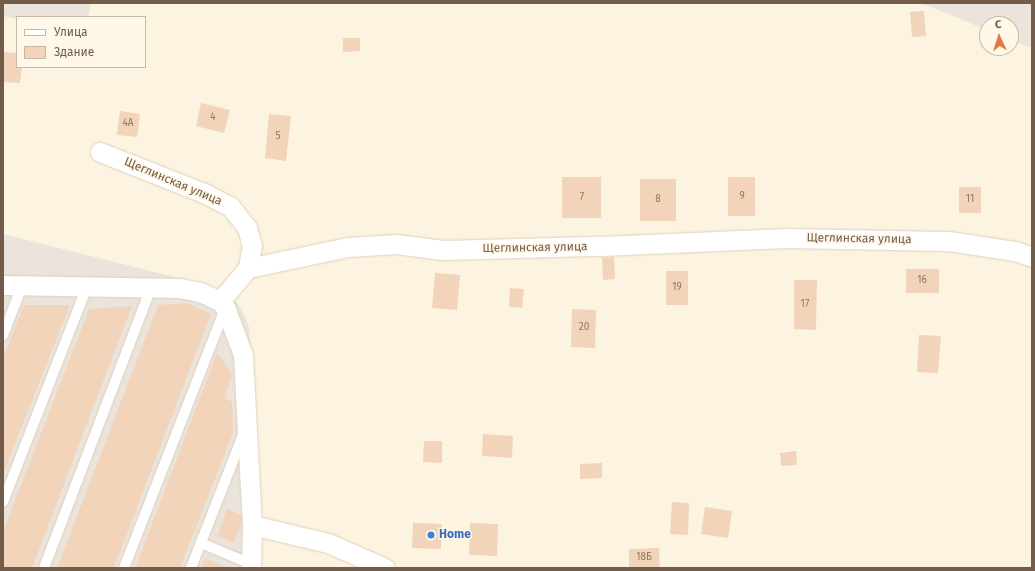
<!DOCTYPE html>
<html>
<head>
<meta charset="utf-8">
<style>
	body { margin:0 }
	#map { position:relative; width:1035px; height:571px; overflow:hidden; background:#fcf4e1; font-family:"Fira Sans",sans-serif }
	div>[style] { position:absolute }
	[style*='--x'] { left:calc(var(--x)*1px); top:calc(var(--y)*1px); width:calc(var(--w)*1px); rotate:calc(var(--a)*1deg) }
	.industrial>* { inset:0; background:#eae4dc }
	.building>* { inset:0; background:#f1d4b9 }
	.roads { filter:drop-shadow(0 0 1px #e0d0bd) drop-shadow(0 0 1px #e0d0bd) }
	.lane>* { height:10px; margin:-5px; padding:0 5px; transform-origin:5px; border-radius:5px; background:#fff }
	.street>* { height:19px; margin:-9.5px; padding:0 9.5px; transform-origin:9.5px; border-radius:9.5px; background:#fff }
	.dots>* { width:11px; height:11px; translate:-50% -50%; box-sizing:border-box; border:2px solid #fff7e7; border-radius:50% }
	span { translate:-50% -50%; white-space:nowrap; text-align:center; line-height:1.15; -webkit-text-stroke:3px #fff7e7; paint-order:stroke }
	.number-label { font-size:10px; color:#927964 }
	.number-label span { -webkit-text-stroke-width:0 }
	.street-label { font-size:12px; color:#725b48 }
	.shop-label { font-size:12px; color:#366cbe; font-weight:700 }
	.left { translate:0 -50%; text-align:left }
	.frame { position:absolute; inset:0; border:4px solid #725b48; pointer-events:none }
	.legend { position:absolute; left:16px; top:16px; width:130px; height:52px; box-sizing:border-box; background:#fff7e7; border:1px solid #c7b9a7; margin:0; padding:5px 7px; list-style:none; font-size:12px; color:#725b48 }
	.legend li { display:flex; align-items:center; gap:8px; height:20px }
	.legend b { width:20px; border:1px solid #c7b9a7 }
	.north { position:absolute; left:979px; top:16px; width:40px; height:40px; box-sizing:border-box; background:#fff7e7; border:1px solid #c7b9a7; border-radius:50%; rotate:356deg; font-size:11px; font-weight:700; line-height:16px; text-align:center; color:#725b48 }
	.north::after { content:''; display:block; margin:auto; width:14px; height:18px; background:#e57747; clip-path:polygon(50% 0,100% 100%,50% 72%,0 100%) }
</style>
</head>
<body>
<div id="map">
	<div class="industrial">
		<i style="clip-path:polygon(3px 3px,91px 3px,88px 17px,17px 17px,17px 19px,3px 16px)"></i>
		<i style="clip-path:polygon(921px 3px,1032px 3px,1032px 48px,1011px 40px,1011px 24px,987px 24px,987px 30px)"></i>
		<i style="clip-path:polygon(3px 234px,190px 281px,230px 295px,241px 308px,249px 327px,254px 389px,260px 568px,3px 568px)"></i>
	</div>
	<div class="building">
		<i style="clip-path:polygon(924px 11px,926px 36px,912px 37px,910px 12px)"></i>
		<i style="clip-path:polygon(343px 38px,360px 38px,360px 51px,343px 52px)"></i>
		<i style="clip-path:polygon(3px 52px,17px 53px,17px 67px,22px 67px,20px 83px,3px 82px)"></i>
		<i style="clip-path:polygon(201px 103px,230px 110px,224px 133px,196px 126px)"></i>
		<i style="clip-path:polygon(120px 111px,140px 114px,137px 137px,117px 135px)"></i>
		<i style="clip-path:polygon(269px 114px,291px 116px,286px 161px,265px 158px)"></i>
		<i style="clip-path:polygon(562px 177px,601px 177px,601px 218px,562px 218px)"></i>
		<i style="clip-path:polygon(728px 177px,755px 177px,755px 216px,728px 216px)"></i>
		<i style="clip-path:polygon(640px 179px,676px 179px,676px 221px,640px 221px)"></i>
		<i style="clip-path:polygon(959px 187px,981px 187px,981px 213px,959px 213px)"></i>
		<i style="clip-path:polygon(614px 257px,615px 279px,603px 280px,602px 258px)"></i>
		<i style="clip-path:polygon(906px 269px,939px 269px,939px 293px,906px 293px)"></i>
		<i style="clip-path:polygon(666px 271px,688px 271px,688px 305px,666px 305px)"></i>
		<i style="clip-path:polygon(435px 273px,460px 275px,457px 310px,432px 308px)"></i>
		<i style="clip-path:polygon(794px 280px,817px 280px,816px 330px,794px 329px)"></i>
		<i style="clip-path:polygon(510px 288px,524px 289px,522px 308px,509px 307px)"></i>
		<i style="clip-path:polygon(187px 303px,211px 314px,114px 568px,57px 568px,158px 305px)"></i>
		<i style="clip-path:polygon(24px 305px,70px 305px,3px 474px,3px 358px)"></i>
		<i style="clip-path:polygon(132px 306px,32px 568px,3px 568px,3px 531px,89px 309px)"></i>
		<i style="clip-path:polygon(572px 309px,596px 310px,595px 348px,571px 347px)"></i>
		<i style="clip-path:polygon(919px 335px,941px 336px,938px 373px,917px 372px)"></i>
		<i style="clip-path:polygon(217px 353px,232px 374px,225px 398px,232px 402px,233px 433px,180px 568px,135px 568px)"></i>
		<i style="clip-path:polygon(483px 434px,513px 436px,512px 458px,482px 456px)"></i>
		<i style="clip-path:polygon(424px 441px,442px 441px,442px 463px,423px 462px)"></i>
		<i style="clip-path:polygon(796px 451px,797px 465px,781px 466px,780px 453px)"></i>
		<i style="clip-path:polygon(602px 463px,602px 478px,580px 479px,580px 464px)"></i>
		<i style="clip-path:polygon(672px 502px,689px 503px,688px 535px,670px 534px)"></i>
		<i style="clip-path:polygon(705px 507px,732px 511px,728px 538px,701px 534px)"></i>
		<i style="clip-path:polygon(227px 509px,244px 516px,234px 543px,217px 536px)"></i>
		<i style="clip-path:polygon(413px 523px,442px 524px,441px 549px,412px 548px)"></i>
		<i style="clip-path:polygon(470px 523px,498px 524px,497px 556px,469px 555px)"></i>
		<i style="clip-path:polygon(659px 548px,660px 568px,629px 568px,629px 549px)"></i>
		<i style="clip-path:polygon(205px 558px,227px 568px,201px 568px)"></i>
	</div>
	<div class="roads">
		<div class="lane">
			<i style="--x:3;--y:335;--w:53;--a:-68.8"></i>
			<i style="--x:3;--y:502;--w:231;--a:-68.7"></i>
			<i style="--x:201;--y:543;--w:54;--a:22.8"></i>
			<i style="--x:44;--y:568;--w:300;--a:-69.1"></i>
			<i style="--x:124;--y:568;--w:278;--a:-68.7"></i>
			<i style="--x:191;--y:568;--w:143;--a:-68.6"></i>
		</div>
		<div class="street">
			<i style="--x:100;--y:152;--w:112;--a:21.5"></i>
			<i style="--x:204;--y:193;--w:29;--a:27"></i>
			<i style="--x:230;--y:206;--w:28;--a:52"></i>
			<i style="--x:247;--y:228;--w:18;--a:74"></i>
			<i style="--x:252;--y:245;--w:23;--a:100"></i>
			<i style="--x:248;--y:268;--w:102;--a:-11.9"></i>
			<i style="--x:348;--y:247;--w:48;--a:-3.6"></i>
			<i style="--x:396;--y:244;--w:47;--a:7.3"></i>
			<i style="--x:443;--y:250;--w:158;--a:-1.5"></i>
			<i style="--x:601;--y:246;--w:185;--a:-2.5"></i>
			<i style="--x:786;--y:238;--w:163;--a:1.1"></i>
			<i style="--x:949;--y:241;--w:67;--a:8.6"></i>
			<i style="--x:1015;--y:251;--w:18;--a:19"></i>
			<i style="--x:3;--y:285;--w:177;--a:1"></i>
			<i style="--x:180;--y:288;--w:20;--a:11"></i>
			<i style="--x:200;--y:292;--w:22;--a:24"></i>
			<i style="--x:220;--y:301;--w:8;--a:50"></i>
			<i style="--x:225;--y:307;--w:51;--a:69.4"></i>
			<i style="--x:243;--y:355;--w:170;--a:87"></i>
			<i style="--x:252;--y:525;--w:43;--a:91.3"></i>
			<i style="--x:220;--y:301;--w:43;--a:-49.7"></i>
			<i style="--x:252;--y:525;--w:78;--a:13.3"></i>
			<i style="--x:328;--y:543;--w:62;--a:23.7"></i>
		</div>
	</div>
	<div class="dots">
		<i style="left:431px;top:535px;background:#3f7fe0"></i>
	</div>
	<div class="number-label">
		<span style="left:213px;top:118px">4</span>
		<span style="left:128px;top:124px">4А</span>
		<span style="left:278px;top:137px">5</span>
		<span style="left:742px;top:197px">9</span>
		<span style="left:582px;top:198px">7</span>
		<span style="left:658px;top:200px">8</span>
		<span style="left:970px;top:200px">11</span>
		<span style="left:922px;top:281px">16</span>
		<span style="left:677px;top:288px">19</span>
		<span style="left:805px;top:305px">17</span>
		<span style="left:584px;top:328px">20</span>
		<span style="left:644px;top:558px">18Б</span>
	</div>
	<div class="street-label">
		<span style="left:173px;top:182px;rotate:23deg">Щеглинская улица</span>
		<span style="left:859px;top:239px;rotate:1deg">Щеглинская улица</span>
		<span style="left:535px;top:248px;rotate:-1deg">Щеглинская улица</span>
	</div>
	<div class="shop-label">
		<span class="left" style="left:439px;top:535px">Home</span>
	</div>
	<div class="frame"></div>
	<ul class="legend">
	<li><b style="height:5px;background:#fff"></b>Улица</li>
	<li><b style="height:11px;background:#f1d4b9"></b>Здание</li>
	</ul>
	<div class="north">С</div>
</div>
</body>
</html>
